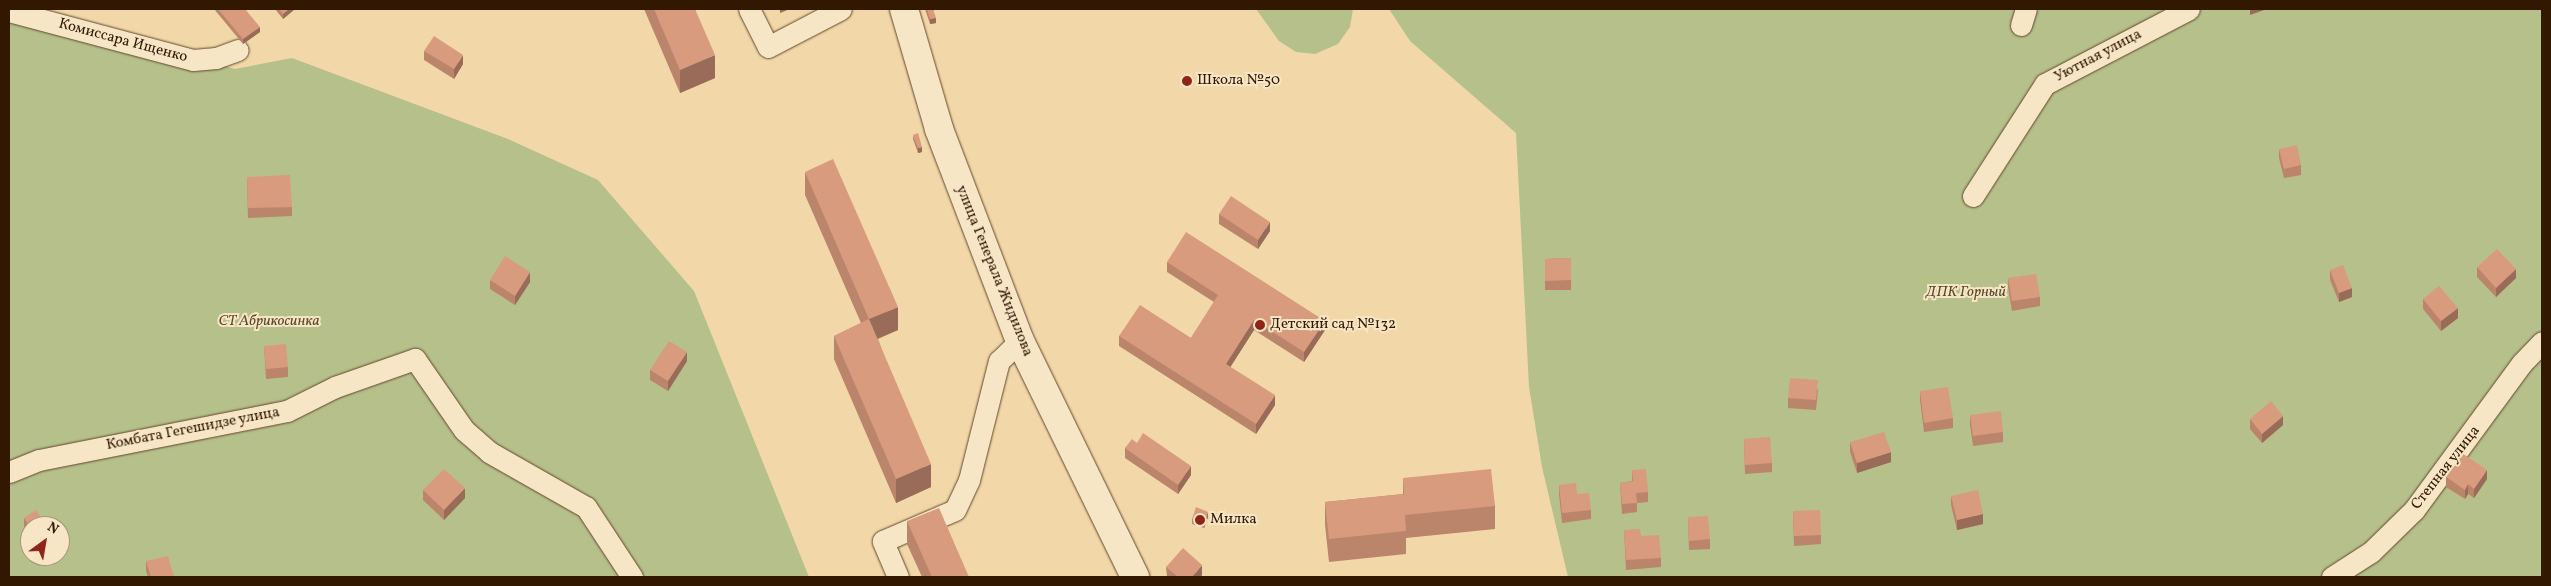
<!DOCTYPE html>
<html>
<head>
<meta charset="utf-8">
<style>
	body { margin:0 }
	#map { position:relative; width:2551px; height:586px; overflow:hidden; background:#f2d8a8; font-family:Vollkorn,serif }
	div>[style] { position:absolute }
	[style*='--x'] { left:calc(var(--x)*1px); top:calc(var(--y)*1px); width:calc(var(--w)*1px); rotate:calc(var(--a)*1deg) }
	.green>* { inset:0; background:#b6c08b }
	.roads { filter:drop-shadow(0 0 1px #62472b) drop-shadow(0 0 1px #62472b) }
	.minor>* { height:21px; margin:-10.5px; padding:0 10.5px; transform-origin:10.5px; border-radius:10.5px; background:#f7e6c6 }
	.secondary>* { height:28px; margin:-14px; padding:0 14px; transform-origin:14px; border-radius:14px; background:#f7e6c6 }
	.wall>* { inset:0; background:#bb856c }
	.shaded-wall>* { inset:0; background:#986c58 }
	.building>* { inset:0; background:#d99b7d }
	.dots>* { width:14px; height:14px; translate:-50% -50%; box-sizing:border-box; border:2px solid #f7e6c6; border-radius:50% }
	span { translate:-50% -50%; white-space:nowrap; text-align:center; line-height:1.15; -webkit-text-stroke:4px #f7e6c6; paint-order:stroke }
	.street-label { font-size:15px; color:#321701 }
	.poi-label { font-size:15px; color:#321701 }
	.left { translate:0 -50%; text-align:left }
	.park-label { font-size:15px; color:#5a4a2a; font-style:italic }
	.frame { position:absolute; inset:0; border:10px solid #321701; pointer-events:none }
	.north { position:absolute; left:20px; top:516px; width:50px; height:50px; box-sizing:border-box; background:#f7e6c6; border:1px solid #a89377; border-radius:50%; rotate:32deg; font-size:14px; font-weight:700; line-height:20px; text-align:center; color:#321701 }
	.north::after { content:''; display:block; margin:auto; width:18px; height:22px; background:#8f2418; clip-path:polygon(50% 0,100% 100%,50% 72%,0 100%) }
</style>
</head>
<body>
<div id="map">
	<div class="green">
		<i style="clip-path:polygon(1256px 9px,1353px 9px,1350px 27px,1338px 44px,1315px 54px,1296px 52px,1279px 41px)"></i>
		<i style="clip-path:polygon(1389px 9px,2542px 9px,2542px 577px,1568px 577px,1542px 467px,1529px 387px,1516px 133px,1410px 41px)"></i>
		<i style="clip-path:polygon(evenodd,9px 18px,124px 36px,235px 69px,292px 58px,508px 139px,598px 180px,694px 291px,809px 577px,9px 577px,9px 18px,30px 526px,60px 526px,60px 556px,30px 556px,30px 526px)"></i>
	</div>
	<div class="roads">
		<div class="minor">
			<i style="--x:749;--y:9;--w:42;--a:63.4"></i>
			<i style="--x:768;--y:47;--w:82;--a:-27.5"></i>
			<i style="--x:9;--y:11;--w:190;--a:14.9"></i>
			<i style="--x:193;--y:60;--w:23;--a:-5"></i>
			<i style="--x:216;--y:58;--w:23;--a:-20"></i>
			<i style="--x:2021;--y:25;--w:17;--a:-73"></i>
			<i style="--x:1973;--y:196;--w:133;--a:-57.3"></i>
			<i style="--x:2045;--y:84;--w:162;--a:-27.5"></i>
			<i style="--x:9;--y:472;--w:32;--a:-22"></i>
			<i style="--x:39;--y:460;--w:253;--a:-11.2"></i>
			<i style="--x:287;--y:411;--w:54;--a:-26.6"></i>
			<i style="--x:335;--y:387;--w:85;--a:-19.3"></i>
			<i style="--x:415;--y:359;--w:86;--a:55.4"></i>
			<i style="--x:464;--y:430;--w:33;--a:41"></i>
			<i style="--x:489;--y:452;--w:112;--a:29.6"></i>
			<i style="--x:586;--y:507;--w:84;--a:56.7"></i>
			<i style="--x:898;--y:577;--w:39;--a:-113"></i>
			<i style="--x:883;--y:541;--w:78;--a:-23.3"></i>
			<i style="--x:955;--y:510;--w:33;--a:-65"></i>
			<i style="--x:969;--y:480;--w:123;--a:-75.9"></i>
			<i style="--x:999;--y:361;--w:29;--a:-44"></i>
			<i style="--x:2332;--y:577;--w:46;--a:-32.7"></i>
			<i style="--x:2371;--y:552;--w:60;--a:-44.3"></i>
			<i style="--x:2414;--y:510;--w:182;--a:-53.7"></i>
			<i style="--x:2522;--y:363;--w:29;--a:-46"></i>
		</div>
		<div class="secondary">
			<i style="--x:904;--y:9;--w:125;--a:73.7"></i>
			<i style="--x:939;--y:129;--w:227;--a:69.1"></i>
			<i style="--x:1020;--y:341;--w:263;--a:64"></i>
		</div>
	</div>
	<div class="wall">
		<i style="clip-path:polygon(214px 9px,245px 9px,260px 32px,243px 44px)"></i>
		<i style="clip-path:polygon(275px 9px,295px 9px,283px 19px)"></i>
		<i style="clip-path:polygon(644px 9px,695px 9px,715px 78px,680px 93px)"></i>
		<i style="clip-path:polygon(925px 9px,933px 9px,936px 23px,930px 24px)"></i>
		<i style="clip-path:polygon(424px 51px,463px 64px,454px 79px,424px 60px)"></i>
		<i style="clip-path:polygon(913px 135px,922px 152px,918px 153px,913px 139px)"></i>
		<i style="clip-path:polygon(2279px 149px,2301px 165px,2301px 175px,2284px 178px,2279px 158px)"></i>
		<i style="clip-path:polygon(805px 172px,898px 330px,878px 339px,931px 487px,896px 503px,834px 359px,834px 336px,861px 323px,805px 195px)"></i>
		<i style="clip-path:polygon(247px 177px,292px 207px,292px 216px,248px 218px)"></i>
		<i style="clip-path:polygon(1219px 214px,1270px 231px,1258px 249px,1219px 224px)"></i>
		<i style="clip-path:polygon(1571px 258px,1571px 290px,1545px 290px,1545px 259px)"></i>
		<i style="clip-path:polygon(1167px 262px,1325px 330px,1304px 362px,1254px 330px,1230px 367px,1275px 405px,1256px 434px,1119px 346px,1119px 336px,1191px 338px,1214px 302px,1167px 272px)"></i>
		<i style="clip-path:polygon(2477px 267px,2516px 278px,2496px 297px,2477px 277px)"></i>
		<i style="clip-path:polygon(2330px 270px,2352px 297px,2339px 302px,2330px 280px)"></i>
		<i style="clip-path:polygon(2008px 278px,2040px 297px,2040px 306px,2012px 311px,2008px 287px)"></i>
		<i style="clip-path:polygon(490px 280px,530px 282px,515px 305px,490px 289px)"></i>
		<i style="clip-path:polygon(2423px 299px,2458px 318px,2441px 331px,2423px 309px)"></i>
		<i style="clip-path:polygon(264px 346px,288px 367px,288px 377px,266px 379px)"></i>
		<i style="clip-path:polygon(687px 361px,668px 391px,650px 380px,650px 370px)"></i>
		<i style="clip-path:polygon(1818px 389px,1816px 410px,1788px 408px,1788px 398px)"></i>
		<i style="clip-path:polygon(1920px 391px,1953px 418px,1953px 428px,1924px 432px,1920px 400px)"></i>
		<i style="clip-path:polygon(1970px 415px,2003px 432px,2003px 442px,1973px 446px,1970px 425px)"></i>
		<i style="clip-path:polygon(2250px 419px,2283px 425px,2262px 443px,2250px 429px)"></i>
		<i style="clip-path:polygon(1744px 439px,1772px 463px,1772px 472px,1745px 474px)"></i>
		<i style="clip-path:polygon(1850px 442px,1891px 462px,1857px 473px,1850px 452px)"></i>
		<i style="clip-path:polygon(1137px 443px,1191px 475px,1178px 494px,1125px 458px,1125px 448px)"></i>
		<i style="clip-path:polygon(1632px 470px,1648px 492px,1648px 502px,1637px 503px,1637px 512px,1622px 514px,1620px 483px,1632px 481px)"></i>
		<i style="clip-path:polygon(2446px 477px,2487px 479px,2474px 498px,2468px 494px,2465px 499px,2446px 487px)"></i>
		<i style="clip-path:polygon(1403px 478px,1495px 506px,1495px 529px,1406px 538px,1406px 554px,1329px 562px,1325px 525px,1325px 502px,1403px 494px)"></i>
		<i style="clip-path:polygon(1559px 485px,1577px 494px,1591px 510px,1591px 519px,1562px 523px,1559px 494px)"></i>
		<i style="clip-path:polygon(423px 490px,465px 498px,444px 520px,423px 500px)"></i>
		<i style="clip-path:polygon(1951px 496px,1983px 524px,1957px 530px,1951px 505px)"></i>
		<i style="clip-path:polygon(1793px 511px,1821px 535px,1821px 544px,1794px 546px)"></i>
		<i style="clip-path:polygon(1208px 517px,1204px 528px,1192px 524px,1192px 519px)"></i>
		<i style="clip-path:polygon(1688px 517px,1710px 539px,1710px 549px,1689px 550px)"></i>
		<i style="clip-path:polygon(24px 518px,43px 526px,30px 526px,30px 537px,24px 528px)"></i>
		<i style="clip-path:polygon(907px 521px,969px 577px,922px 577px,907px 544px)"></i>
		<i style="clip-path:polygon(1624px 530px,1641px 536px,1661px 558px,1661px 567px,1626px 570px)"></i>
		<i style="clip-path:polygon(146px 561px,174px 577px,148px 577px,146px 571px)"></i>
		<i style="clip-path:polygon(1166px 567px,1202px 575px,1200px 577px,1167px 577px)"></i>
	</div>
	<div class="shaded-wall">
		<i style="clip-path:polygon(289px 9px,295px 9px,283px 19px,283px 14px)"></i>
		<i style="clip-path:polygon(780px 9px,790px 9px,780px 13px)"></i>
		<i style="clip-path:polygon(2250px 9px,2267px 9px,2250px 15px)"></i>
		<i style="clip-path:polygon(936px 18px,936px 23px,930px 24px,930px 19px)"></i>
		<i style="clip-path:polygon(260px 27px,260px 32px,243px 44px,243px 39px)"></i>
		<i style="clip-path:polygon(463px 55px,463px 64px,454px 79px,454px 69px)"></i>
		<i style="clip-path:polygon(715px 55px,715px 78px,680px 93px,680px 70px)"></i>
		<i style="clip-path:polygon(922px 147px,922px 152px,918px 153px,918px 148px)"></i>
		<i style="clip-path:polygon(1270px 222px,1270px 231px,1258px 249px,1258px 240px)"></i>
		<i style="clip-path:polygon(2516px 269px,2516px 278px,2496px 297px,2496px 288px)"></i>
		<i style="clip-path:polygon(530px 272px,530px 282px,515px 305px,515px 296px)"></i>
		<i style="clip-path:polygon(2352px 288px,2352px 297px,2339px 302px,2339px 293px)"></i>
		<i style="clip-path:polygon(898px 307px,898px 330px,869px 342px,869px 319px)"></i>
		<i style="clip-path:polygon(2458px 308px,2458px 318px,2441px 331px,2441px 321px)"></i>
		<i style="clip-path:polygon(1254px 320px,1254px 330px,1226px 374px,1226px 364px)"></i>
		<i style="clip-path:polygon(1325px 321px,1325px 330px,1304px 362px,1304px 352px)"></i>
		<i style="clip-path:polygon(687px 352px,687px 361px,668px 391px,668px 381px)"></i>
		<i style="clip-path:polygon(1275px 395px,1275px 405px,1256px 434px,1256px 424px)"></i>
		<i style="clip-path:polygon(2283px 416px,2283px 425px,2262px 443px,2262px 434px)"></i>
		<i style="clip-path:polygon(1891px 452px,1891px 462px,1857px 473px,1857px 463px)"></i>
		<i style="clip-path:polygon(931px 464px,931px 487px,896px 503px,896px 479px)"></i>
		<i style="clip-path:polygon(1191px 466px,1191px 475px,1178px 494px,1178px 485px)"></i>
		<i style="clip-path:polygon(2487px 470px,2487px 479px,2474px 498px,2474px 489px)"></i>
		<i style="clip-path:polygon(2468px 484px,2468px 494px,2465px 499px,2465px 490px)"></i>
		<i style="clip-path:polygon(465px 488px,465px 498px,444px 520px,444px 510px)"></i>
		<i style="clip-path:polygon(1208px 512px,1208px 517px,1204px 528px,1204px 523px)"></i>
		<i style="clip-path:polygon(1983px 514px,1983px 524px,1957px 530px,1957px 520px)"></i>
		<i style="clip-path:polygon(43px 521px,43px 526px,35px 526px)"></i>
		<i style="clip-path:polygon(1202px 565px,1202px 575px,1200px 577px,1192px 577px)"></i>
	</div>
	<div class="building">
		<i style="clip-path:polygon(218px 9px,245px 9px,260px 27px,243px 39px)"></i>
		<i style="clip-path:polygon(279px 9px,289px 9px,283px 14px)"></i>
		<i style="clip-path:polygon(654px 9px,695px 9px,715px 55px,680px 70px)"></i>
		<i style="clip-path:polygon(927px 9px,933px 9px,936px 18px,930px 19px)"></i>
		<i style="clip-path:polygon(434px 36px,463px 55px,454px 69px,424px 51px)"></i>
		<i style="clip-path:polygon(918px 133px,922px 147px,918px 148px,913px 135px)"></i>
		<i style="clip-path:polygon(2297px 145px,2301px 165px,2284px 169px,2279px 149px)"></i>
		<i style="clip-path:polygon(833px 159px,898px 307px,869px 319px,805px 172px)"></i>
		<i style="clip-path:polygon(290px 175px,292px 207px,248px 208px,247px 177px)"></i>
		<i style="clip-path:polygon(1231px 196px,1270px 222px,1258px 240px,1219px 214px)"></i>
		<i style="clip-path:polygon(1186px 232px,1325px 321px,1304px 352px,1254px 320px,1226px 364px,1275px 395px,1256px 424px,1119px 336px,1140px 305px,1191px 338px,1218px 295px,1167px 262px)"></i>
		<i style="clip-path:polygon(2497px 249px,2516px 269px,2496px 288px,2477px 267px)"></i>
		<i style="clip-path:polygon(505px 256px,530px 272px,515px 296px,490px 280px)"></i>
		<i style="clip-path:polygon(1571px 258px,1571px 280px,1545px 281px,1545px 259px)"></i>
		<i style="clip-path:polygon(2343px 265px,2352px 288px,2339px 293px,2330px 270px)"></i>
		<i style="clip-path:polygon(2036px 274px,2040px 297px,2012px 301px,2008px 278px)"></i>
		<i style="clip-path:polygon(2439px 286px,2458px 308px,2441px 321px,2423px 299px)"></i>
		<i style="clip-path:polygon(869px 319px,931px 464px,896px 479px,834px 336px)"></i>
		<i style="clip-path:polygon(669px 341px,687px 352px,668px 381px,650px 370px)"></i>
		<i style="clip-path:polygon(286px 344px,288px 367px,266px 369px,264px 346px)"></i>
		<i style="clip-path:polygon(1790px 378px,1818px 380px,1816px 400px,1788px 398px)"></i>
		<i style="clip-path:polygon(1948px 387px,1953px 418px,1924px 423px,1920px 391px)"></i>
		<i style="clip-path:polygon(2271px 401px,2283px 416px,2262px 434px,2250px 419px)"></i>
		<i style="clip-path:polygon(2001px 411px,2003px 432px,1973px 436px,1970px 415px)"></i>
		<i style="clip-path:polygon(1884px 432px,1891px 452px,1857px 463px,1850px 442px)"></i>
		<i style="clip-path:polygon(1143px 433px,1191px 466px,1178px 485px,1125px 448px,1132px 439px,1137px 443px)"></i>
		<i style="clip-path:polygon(1770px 437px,1772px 463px,1745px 465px,1744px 439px)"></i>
		<i style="clip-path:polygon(2462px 453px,2487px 470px,2474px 489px,2468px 484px,2465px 490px,2446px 477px)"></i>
		<i style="clip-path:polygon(444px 469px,465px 488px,444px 510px,423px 490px)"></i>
		<i style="clip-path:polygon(1491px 469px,1495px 506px,1405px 515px,1406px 531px,1329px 539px,1325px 502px,1404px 494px,1403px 478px)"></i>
		<i style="clip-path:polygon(1646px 469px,1648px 492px,1636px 493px,1637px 503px,1622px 504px,1620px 483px,1633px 481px,1632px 470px)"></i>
		<i style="clip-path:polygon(1576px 483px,1577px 494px,1589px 493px,1591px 510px,1562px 513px,1559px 485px)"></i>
		<i style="clip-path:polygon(1978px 490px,1983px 514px,1957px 520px,1951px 496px)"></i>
		<i style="clip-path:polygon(1196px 507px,1208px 512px,1204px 523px,1192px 519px)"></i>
		<i style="clip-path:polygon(939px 508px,969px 577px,932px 577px,907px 521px)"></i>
		<i style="clip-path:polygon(36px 510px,43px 521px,35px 526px,30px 526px,30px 527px,24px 518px)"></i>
		<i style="clip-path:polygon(1820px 510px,1821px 535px,1794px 536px,1793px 511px)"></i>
		<i style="clip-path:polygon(1708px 516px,1710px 539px,1689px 541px,1688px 517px)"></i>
		<i style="clip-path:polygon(1640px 529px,1641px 536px,1659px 535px,1661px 558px,1626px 560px,1624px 530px)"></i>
		<i style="clip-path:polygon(1183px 548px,1202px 565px,1192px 577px,1178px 577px,1166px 567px)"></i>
		<i style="clip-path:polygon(168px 556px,174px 577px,151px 577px,146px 561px)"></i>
	</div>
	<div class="dots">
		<i style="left:1187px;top:81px;background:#8f2418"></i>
		<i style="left:1260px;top:325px;background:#8f2418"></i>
		<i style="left:1200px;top:520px;background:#8f2418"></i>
	</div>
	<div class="street-label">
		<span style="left:123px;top:41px;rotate:15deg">Комиссара Ищенко</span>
		<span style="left:2098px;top:56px;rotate:-28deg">Уютная улица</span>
		<span style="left:994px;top:271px;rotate:68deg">улица Генерала Жидилова</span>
		<span style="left:193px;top:429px;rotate:-11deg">Комбата Гегешидзе улица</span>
		<span style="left:2446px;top:468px;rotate:-52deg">Степная улица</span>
	</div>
	<div class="poi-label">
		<span class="left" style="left:1197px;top:81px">Школа №50</span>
		<span class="left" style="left:1270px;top:325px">Детский сад №132</span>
		<span class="left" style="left:1210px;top:520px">Милка</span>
	</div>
	<div class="park-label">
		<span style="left:1966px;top:293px">ДПК Горный</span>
		<span style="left:269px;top:322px">СТ Абрикосинка</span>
	</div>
	<div class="frame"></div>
	<div class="north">N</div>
</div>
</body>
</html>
